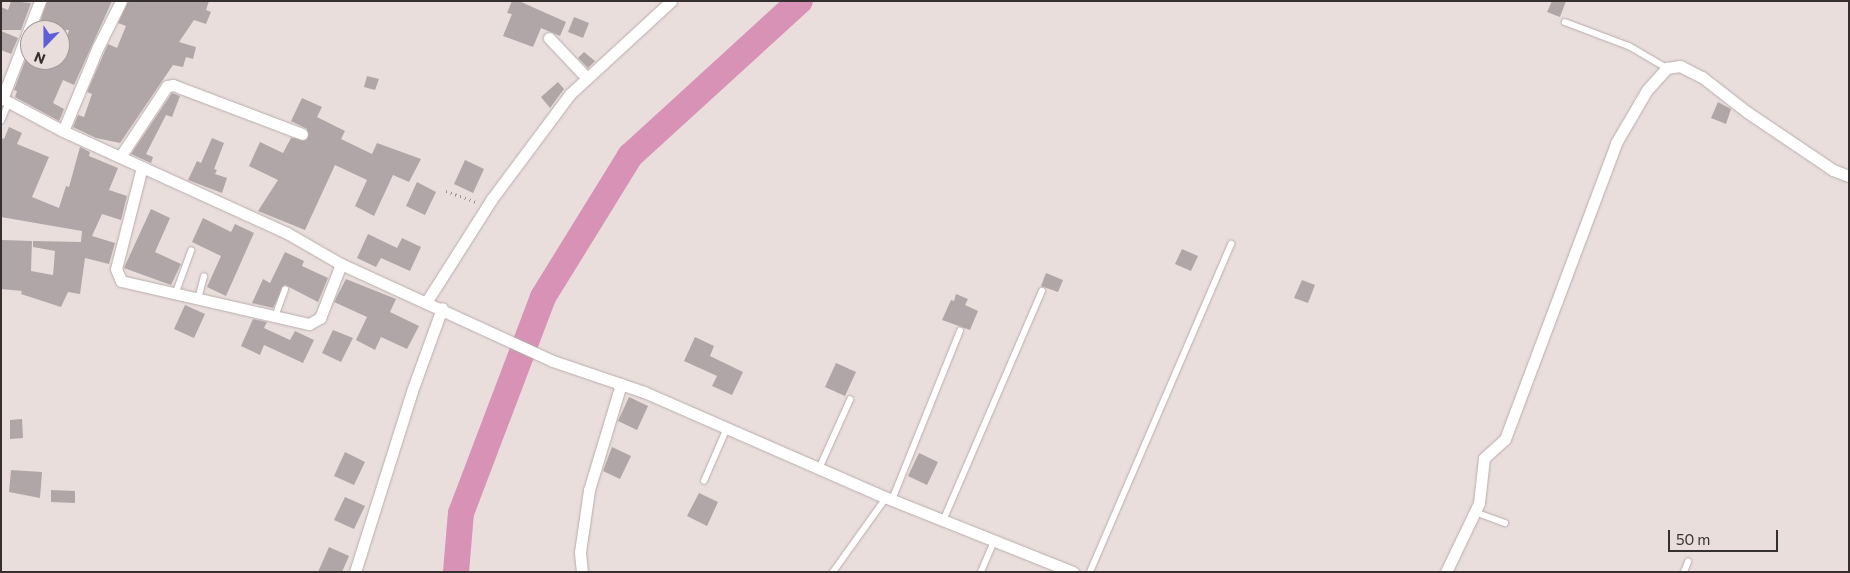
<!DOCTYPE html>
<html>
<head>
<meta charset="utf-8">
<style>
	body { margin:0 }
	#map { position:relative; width:1850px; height:573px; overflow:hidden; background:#e9dedc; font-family:Commissioner,sans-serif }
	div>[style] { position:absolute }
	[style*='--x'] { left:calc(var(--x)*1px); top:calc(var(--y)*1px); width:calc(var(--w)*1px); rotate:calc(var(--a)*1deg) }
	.river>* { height:26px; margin:-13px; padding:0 13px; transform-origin:13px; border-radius:13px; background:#d792b6 }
	.building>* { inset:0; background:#b1a6a7 }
	.path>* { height:2.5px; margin-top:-1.25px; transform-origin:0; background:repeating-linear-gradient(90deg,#9a9290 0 1px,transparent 0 5px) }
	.roads { filter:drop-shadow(0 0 1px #b8adab) drop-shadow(0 0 1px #b8adab) }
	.service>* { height:5.5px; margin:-2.75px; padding:0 2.75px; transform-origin:2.75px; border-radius:2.75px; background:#fff }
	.minor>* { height:11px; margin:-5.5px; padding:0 5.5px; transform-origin:5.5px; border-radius:5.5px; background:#fff }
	span { translate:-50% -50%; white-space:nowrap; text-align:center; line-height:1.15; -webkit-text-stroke:5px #e9dedc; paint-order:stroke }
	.frame { position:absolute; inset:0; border:2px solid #35302f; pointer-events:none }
	.north { position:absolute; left:20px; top:20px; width:50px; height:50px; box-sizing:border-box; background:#e9dedc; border:1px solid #a19897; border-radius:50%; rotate:202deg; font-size:14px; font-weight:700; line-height:20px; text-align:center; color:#35302f }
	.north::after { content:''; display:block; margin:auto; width:18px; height:22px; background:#605ed7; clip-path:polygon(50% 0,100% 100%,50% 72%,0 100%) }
	.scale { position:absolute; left:1668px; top:530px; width:110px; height:22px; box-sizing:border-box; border:2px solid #35302f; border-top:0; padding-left:6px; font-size:15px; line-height:18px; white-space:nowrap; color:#35302f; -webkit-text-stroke:4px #e9dedc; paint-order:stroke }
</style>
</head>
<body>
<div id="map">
	<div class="river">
		<i style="--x:456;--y:572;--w:59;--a:-85.2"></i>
		<i style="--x:461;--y:513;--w:231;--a:-69.2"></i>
		<i style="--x:543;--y:297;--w:166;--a:-58.3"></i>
		<i style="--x:630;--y:156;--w:230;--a:-42.4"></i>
	</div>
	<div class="building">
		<i style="clip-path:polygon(11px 1px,31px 3px,21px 30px,1px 30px,1px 7px,8px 10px)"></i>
		<i style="clip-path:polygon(47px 1px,112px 1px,74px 85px,63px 80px,53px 103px,64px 109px,59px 121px,15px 97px,17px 91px,14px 90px,30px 48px,30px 60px,60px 60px,69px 30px,45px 30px,46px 27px,39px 25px)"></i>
		<i style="clip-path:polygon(128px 1px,209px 1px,206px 10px,211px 12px,206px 24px,194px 20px,179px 42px,196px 47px,193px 59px,186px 57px,183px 67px,173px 65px,120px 143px,96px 138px,73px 127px,78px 115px,84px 117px,92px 94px,87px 92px,108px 44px,117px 48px,126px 26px,118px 23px)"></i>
		<i style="clip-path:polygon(512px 1px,519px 1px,566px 22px,560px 36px,541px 28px,533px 47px,503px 36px,512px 14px,507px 13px)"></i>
		<i style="clip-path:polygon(1552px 1px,1566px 1px,1560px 17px,1547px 12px)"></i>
		<i style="clip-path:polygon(574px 17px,589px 23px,583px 38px,568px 32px)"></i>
		<i style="clip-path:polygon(1px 31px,18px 38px,11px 54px,1px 50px)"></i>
		<i style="clip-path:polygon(584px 52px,595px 61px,588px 68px,578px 58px)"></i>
		<i style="clip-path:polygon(367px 76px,379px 79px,375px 90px,364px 87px)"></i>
		<i style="clip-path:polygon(558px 82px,564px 89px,550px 108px,541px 97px)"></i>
		<i style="clip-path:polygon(172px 93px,180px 96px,172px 117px,166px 115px,146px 154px,153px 157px,151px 163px,131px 154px)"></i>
		<i style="clip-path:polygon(302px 98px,322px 107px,317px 117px,345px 131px,341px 139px,372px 154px,377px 143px,421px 159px,409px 182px,393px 175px,374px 216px,355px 206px,367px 180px,335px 165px,305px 230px,258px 211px,278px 180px,249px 166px,260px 142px,283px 153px,291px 138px,307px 139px,307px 129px,291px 121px)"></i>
		<i style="clip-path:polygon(1718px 102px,1731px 109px,1726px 124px,1711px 118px)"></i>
		<i style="clip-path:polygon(9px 127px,22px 133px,17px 144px,49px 157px,32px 197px,59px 208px,66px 186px,69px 187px,80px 147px,90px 152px,89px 156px,118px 168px,109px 190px,127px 196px,121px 220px,102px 214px,92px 236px,115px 243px,109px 264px,85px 258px,80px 294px,68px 292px,61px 307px,21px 294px,22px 291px,1px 289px,2px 240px,32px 241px,31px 271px,53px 275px,55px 251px,33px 247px,33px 241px,81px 242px,82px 231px,1px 217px,1px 138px,4px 139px)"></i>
		<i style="clip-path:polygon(212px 138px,224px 143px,214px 169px,217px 170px,215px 174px,227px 178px,222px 193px,188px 180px,197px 161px,201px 163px)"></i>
		<i style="clip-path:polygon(465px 160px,484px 169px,473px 193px,454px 184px)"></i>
		<i style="clip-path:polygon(417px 182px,436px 192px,425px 215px,406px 206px)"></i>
		<i style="clip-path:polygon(151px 209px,170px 218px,155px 252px,181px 264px,171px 285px,124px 268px)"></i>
		<i style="clip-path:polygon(203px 218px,231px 232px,235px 224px,254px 233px,226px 296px,207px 287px,221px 256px,192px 242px)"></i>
		<i style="clip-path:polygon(368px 234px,397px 248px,402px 238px,421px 247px,410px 271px,381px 258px,376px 267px,357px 258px)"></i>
		<i style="clip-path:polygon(1182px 249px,1198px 256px,1191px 271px,1175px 264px)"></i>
		<i style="clip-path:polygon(285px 252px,304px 261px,302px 266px,328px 278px,318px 302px,285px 285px,273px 308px,252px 303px,263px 279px,270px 283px)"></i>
		<i style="clip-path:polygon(1046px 273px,1063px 280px,1058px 292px,1041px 286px)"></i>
		<i style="clip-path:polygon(346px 279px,396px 299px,390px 312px,419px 326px,407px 349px,381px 337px,375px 350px,356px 340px,367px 317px,334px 302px)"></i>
		<i style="clip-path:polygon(1302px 280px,1315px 285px,1308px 303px,1294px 298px)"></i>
		<i style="clip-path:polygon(956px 294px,968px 299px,965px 305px,978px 311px,970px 330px,942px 320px,951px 300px,954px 301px)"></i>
		<i style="clip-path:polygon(185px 305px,205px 314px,194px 338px,174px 329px)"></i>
		<i style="clip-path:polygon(253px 319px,267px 322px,264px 328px,290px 340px,295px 331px,314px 340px,303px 363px,264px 345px,260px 355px,241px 346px)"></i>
		<i style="clip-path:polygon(333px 330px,353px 338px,341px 362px,322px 353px)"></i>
		<i style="clip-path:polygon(695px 337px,714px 346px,710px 356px,743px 372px,732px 395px,712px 386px,717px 376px,684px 361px)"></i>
		<i style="clip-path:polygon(836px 363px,856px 372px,845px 396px,825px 387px)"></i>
		<i style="clip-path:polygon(629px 397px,648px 406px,637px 430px,618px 421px)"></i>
		<i style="clip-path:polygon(22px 419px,23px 438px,10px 439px,10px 420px)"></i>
		<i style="clip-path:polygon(612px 447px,631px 456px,620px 479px,603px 471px)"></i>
		<i style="clip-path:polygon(345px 452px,365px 462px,354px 485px,334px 476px)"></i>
		<i style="clip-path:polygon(919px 453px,938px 462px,927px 485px,908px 476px)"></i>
		<i style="clip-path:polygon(11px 470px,42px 472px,40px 498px,9px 492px)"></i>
		<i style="clip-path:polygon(51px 490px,75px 491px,75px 503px,51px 502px)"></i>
		<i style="clip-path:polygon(699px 493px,718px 502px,707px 526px,687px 516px)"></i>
		<i style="clip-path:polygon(345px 497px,365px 506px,354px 529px,334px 520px)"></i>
		<i style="clip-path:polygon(329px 547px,349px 556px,342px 572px,318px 572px)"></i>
	</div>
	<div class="path">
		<i style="--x:446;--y:191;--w:32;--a:20"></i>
	</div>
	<div class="roads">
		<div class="service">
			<i style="--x:1565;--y:22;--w:68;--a:20.6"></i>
			<i style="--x:1629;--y:46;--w:44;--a:30.1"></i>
			<i style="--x:1;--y:121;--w:21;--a:-67"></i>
			<i style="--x:175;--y:295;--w:47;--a:-70"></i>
			<i style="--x:198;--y:299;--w:23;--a:-75"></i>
			<i style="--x:275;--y:317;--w:29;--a:-70"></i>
			<i style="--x:819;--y:469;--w:76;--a:-65.8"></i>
			<i style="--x:704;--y:481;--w:58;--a:-66.5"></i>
			<i style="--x:892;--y:500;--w:182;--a:-68.1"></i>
			<i style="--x:1475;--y:512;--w:32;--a:20"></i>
			<i style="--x:943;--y:521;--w:250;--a:-66.7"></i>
			<i style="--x:833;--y:572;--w:91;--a:-54.4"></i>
			<i style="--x:981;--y:572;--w:34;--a:-67"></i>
			<i style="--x:1090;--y:572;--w:357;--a:-66.7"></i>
			<i style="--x:1684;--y:572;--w:11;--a:-68"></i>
		</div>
		<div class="minor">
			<i style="--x:549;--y:38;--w:55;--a:46.5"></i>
			<i style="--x:1;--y:98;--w:70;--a:28"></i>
			<i style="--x:63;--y:131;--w:246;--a:24.5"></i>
			<i style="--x:287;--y:233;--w:62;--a:29.9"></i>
			<i style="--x:341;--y:264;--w:233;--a:24.6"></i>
			<i style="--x:553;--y:361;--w:96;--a:18.8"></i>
			<i style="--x:644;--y:392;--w:254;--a:23.6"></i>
			<i style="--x:877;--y:494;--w:211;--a:21.7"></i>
			<i style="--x:2;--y:99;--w:105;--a:-68.8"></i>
			<i style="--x:63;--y:131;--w:91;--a:-67.4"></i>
			<i style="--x:98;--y:47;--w:51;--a:-63.4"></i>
			<i style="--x:120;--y:157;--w:85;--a:-56.5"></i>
			<i style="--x:167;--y:86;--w:6;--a:-9"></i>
			<i style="--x:173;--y:85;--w:138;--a:20.8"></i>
			<i style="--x:142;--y:167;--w:105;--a:104.3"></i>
			<i style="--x:116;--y:269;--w:13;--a:67"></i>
			<i style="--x:121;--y:281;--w:193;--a:12.9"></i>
			<i style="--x:309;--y:324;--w:13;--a:-29"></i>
			<i style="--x:320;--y:318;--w:58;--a:-68.7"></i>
			<i style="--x:427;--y:301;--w:120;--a:-57.6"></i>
			<i style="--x:491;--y:200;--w:132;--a:-53.3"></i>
			<i style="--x:570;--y:94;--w:137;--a:-42.6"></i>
			<i style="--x:355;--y:572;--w:190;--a:-72.5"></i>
			<i style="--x:412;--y:391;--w:88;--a:-70.1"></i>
			<i style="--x:582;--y:572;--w:20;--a:-96"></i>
			<i style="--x:580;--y:552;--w:63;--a:-81.7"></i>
			<i style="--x:589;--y:490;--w:111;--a:-73.2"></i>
			<i style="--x:1446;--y:572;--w:76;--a:-64.4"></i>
			<i style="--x:1479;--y:503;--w:45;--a:-83.7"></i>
			<i style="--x:1484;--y:458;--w:28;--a:-42"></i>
			<i style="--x:1505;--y:439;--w:316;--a:-69.4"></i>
			<i style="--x:1616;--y:143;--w:61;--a:-59.7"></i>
			<i style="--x:1647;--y:90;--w:30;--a:-48"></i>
			<i style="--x:1667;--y:68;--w:13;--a:-9"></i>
			<i style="--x:1680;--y:66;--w:25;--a:27"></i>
			<i style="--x:1702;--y:77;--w:57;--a:37.9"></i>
			<i style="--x:1747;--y:112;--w:104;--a:34"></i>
			<i style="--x:1833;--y:170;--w:17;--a:21"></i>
		</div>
	</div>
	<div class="frame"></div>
	<div class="north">N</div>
	<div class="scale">50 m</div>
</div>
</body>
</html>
